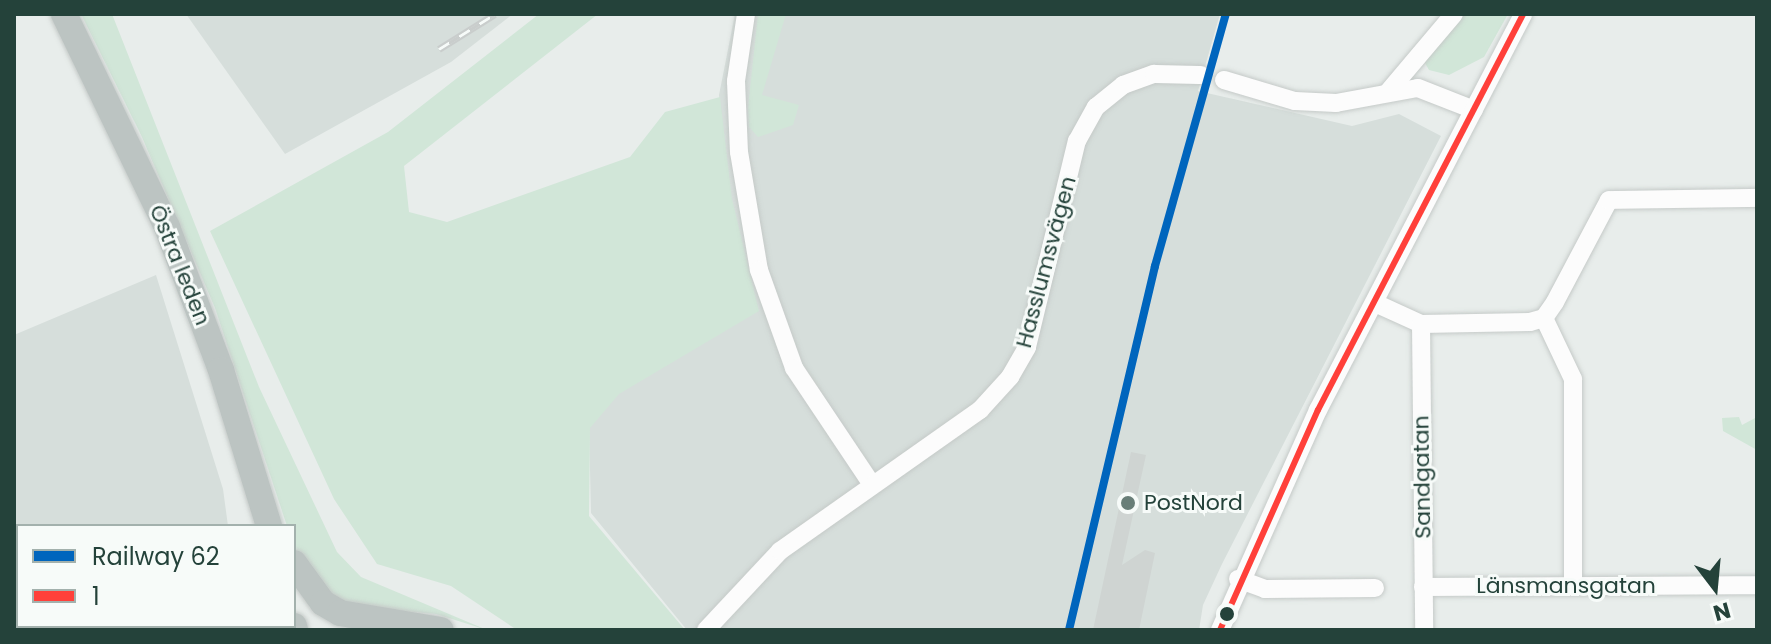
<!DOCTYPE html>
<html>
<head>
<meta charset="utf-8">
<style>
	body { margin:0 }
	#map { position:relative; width:1771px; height:644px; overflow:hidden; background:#e8edeb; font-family:Poppins,sans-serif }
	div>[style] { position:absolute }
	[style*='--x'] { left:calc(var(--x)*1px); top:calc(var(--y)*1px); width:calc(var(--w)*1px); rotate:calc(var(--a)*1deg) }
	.built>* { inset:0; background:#d6dedb }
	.green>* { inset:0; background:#d1e6d8 }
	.building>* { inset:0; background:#cfd4d2 }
	.roads { filter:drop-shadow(0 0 2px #c5cac8) drop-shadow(0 0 2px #c5cac8) }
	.minor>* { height:18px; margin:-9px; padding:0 9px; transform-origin:9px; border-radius:9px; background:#fcfcfc }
	.highway>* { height:26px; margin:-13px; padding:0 13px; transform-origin:13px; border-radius:13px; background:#bcc4c2 }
	.rail>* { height:7px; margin-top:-3.5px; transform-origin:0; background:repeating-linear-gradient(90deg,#f7fbf9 0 12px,#c9cdcc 0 24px); box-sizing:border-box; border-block:2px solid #c9cdcc }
	.bus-1>* { height:6px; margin:-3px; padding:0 3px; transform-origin:3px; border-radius:3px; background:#ff403a }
	.rail-1>* { height:8px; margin:-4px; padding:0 4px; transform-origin:4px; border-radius:4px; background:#0065bd }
	.dots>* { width:22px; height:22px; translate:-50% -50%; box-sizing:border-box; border:4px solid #f7fbf9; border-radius:50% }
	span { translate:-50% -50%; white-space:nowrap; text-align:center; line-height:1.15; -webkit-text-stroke:6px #f7fbf9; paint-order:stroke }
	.street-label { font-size:22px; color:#24423a }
	.poi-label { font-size:22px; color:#24423a }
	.left { translate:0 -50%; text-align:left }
	.frame { position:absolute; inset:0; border:16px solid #24423a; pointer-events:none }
	.legend { position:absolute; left:16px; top:524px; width:280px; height:104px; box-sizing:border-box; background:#f7fbf9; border:2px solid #a3b1ad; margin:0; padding:10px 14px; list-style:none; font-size:24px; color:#24423a }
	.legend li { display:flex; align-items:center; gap:16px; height:40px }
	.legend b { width:40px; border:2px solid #a3b1ad }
	.north { position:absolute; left:1675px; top:548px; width:80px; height:80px; -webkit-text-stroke:6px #f7fbf9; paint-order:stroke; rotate:164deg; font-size:22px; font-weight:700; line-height:32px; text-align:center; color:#24423a }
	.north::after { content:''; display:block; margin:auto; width:28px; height:36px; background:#24423a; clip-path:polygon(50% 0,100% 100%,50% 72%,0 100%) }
</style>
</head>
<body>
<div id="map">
	<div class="built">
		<i style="clip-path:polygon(186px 14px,513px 14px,451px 62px,285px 154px)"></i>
		<i style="clip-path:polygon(735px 14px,1220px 14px,1198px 91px,1352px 126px,1399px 114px,1441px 136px,1222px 564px,1203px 605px,1199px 630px,687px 630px,591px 513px,589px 426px,730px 194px,719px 95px)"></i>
		<i style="clip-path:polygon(156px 275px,223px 489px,228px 526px,18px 526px,18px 626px,153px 626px,14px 630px,14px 335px)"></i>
	</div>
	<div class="green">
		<i style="clip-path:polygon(81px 14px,112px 14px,259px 387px,337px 552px,361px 577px,487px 630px,436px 614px,340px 605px,297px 556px,294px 526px,287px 526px,215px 308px,142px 137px)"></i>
		<i style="clip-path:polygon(539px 14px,598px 14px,404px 166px,409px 212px,447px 222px,630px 157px,665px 112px,720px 97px,732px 199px,759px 311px,619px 394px,590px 428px,589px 516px,685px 630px,517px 630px,451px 586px,377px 564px,334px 499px,210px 231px,388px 132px)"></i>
		<i style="clip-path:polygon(758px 14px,786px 14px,762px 95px,799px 105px,793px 125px,758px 137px,749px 127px,748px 108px)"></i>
		<i style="clip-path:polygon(1462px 14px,1508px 14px,1484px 57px,1449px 75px,1429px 70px,1421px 56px)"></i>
		<i style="clip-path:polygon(1739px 417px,1742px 425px,1757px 417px,1757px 450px,1723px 431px,1722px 418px)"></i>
	</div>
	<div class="building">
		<i style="clip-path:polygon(1131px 452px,1146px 455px,1122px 565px,1145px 550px,1155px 553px,1139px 630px,1093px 630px)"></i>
	</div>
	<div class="roads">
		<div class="minor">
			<i style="--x:746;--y:14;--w:68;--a:98.5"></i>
			<i style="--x:736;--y:81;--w:71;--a:87.6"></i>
			<i style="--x:739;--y:152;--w:120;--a:80.4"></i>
			<i style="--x:759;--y:270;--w:104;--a:70.3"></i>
			<i style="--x:794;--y:368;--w:138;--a:56.2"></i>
			<i style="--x:1224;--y:80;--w:74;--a:16.5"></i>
			<i style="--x:1295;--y:101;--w:41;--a:2.8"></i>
			<i style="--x:1336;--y:103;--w:83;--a:-10.4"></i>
			<i style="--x:1418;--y:88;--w:60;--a:21.4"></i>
			<i style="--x:1388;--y:92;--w:102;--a:-49.8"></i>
			<i style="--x:1375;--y:303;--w:51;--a:24.5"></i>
			<i style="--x:1421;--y:324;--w:109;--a:-1.1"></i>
			<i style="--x:1530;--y:322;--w:15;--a:-16"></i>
			<i style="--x:1544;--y:318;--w:19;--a:-55"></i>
			<i style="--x:1555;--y:302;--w:115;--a:-62.1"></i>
			<i style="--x:1609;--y:200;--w:148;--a:-0.8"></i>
			<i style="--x:1544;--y:318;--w:68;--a:64.6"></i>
			<i style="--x:1573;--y:379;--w:207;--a:90"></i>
			<i style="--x:1421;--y:324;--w:306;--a:89.4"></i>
			<i style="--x:1238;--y:579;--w:29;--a:20"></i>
			<i style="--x:1265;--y:589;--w:110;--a:-0.5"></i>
			<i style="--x:1423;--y:587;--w:334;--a:-0.3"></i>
			<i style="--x:117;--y:626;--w:8;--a:30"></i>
			<i style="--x:706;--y:630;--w:108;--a:-46.9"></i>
			<i style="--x:780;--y:551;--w:245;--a:-35.2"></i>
			<i style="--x:980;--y:410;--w:45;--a:-47.7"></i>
			<i style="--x:1010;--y:377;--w:34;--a:-60"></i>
			<i style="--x:1027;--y:347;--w:212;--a:-76.4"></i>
			<i style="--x:1077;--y:141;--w:39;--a:-61"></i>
			<i style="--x:1096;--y:107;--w:35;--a:-39"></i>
			<i style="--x:1123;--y:85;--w:33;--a:-20"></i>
			<i style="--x:1154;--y:74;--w:47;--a:1.2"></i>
			<i style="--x:1220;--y:630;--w:241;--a:-66"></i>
			<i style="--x:1318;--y:410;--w:446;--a:-62.6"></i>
		</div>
		<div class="highway">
			<i style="--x:64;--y:14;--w:237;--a:64.2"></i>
			<i style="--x:167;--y:227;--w:153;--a:69.3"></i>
			<i style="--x:221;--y:370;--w:163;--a:72.9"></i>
			<i style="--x:294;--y:563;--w:49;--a:54.1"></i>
			<i style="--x:323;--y:603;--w:20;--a:30"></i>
			<i style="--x:340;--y:613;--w:102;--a:9.6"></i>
			<i style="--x:235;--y:626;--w:16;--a:14"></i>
			<i style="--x:294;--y:626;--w:4;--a:76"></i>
			<i style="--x:178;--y:630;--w:5;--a:-53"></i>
			<i style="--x:206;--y:630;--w:16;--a:-14"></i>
		</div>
	</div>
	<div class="rail">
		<i style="--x:439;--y:49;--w:66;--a:-32"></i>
	</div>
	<div class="bus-1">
		<i style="--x:1220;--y:630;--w:241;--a:-66"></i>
		<i style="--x:1318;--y:410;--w:446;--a:-62.6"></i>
	</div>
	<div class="rail-1">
		<i style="--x:1069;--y:630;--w:374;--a:-76.7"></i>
		<i style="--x:1155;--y:266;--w:262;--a:-74.3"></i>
	</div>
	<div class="dots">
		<i style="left:1128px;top:503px;background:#697e78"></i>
		<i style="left:1227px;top:614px;background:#24423a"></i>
	</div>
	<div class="street-label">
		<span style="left:1046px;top:262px;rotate:-75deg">Hasslumsvägen</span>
		<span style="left:180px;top:265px;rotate:68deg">Östra leden</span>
		<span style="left:1422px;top:477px;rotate:-91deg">Sandgatan</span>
		<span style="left:1566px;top:586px">Länsmansgatan</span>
	</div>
	<div class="poi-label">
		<span class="left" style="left:1144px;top:503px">PostNord</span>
	</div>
	<div class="frame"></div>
	<ul class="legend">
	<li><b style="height:10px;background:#0065bd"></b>Railway 62</li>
	<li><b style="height:10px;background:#ff403a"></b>1</li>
	</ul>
	<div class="north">N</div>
</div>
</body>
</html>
